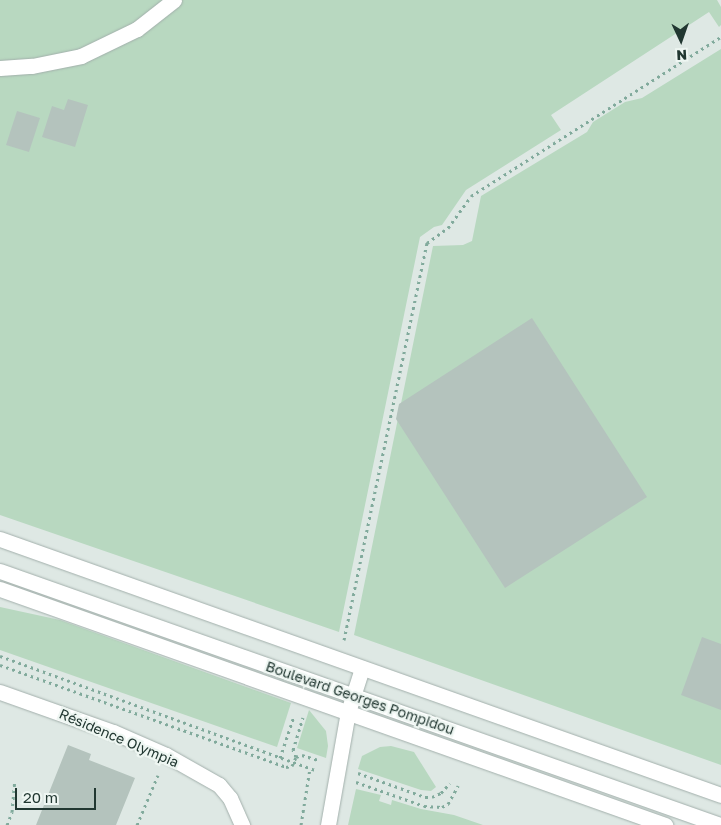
<!DOCTYPE html>
<html>
<head>
<meta charset="utf-8">
<style>
	body { margin:0 }
	#map { position:relative; width:721px; height:825px; overflow:hidden; background:#dee8e4; font-family:"Golos Text",sans-serif }
	div>[style] { position:absolute }
	[style*='--x'] { left:calc(var(--x)*1px); top:calc(var(--y)*1px); width:calc(var(--w)*1px); rotate:calc(var(--a)*1deg) }
	.green>* { inset:0; background:#b8d8c0 }
	.building>* { inset:0; background:#b4c3bd }
	.path>* { height:3px; margin-top:-1.5px; transform-origin:0; background:repeating-linear-gradient(90deg,#81aa9c 0 2.5px,transparent 0 6.5px) }
	.roads { filter:drop-shadow(0 0 1px #a2afab) drop-shadow(0 0 1px #a2afab) }
	.minor>* { height:15px; margin:-7.5px; padding:0 7.5px; transform-origin:7.5px; border-radius:7.5px; background:#fff }
	span { translate:-50% -50%; white-space:nowrap; text-align:center; line-height:1.15; -webkit-text-stroke:4.5px #eef6f2; paint-order:stroke }
	.street-label { font-size:14px; color:#213731 }
	.north { position:absolute; left:656px; top:15px; width:50px; height:50px; -webkit-text-stroke:4px #eef6f2; paint-order:stroke; rotate:177deg; font-size:14px; font-weight:700; line-height:20px; text-align:center; color:#213731 }
	.north::after { content:''; display:block; margin:auto; width:18px; height:22px; background:#213731; clip-path:polygon(50% 0,100% 100%,50% 72%,0 100%) }
	.scale { position:absolute; left:15px; top:788px; width:81px; height:22px; box-sizing:border-box; border:2px solid #213731; border-top:0; padding-left:6px; font-size:15px; line-height:18px; white-space:nowrap; color:#213731; -webkit-text-stroke:4px #eef6f2; paint-order:stroke }
</style>
</head>
<body>
<div id="map">
	<div class="green">
		<i style="clip-path:polygon(0 0,717px 0,721px 7px,721px 25px,719px 27px,709px 12px,551px 115px,561px 130px,466px 190px,442px 225px,434px 227px,420px 237px,339px 632px,0 515px)"></i>
		<i style="clip-path:polygon(721px 49px,721px 765px,354px 635px,433px 246px,463px 245px,472px 241px,481px 196px,587px 132px,593px 122px,625px 102px,642px 98px)"></i>
		<i style="clip-path:polygon(0 607px,60px 620px,291px 703px,277px 747px,0 650px)"></i>
		<i style="clip-path:polygon(309px 710px,326px 731px,328px 746px,326px 758px,297px 748px)"></i>
		<i style="clip-path:polygon(391px 746px,414px 752px,436px 787px,431px 791px,421px 790px,358px 769px,362px 756px,380px 747px)"></i>
		<i style="clip-path:polygon(356px 789px,381px 795px,379px 801px,391px 805px,392px 800px,421px 809px,454px 815px,483px 825px,348px 825px)"></i>
	</div>
	<div class="building">
		<i style="clip-path:polygon(68px 99px,88px 105px,75px 147px,42px 137px,52px 106px,64px 110px)"></i>
		<i style="clip-path:polygon(17px 111px,40px 118px,29px 152px,6px 145px)"></i>
		<i style="clip-path:polygon(532px 318px,647px 497px,505px 588px,396px 419px,399px 404px)"></i>
		<i style="clip-path:polygon(702px 637px,721px 644px,721px 710px,681px 695px)"></i>
		<i style="clip-path:polygon(68px 745px,91px 754px,89px 760px,135px 778px,116px 825px,36px 825px)"></i>
	</div>
	<div class="path">
		<i style="--x:344;--y:640;--w:406;--a:-78.2"></i>
		<i style="--x:427;--y:243;--w:26;--a:-36"></i>
		<i style="--x:448;--y:228;--w:39;--a:-54"></i>
		<i style="--x:471;--y:196;--w:296;--a:-32.5"></i>
		<i style="--x:0;--y:656;--w:337;--a:19.9"></i>
		<i style="--x:0;--y:665;--w:304;--a:19.6"></i>
		<i style="--x:286;--y:767;--w:6;--a:-9"></i>
		<i style="--x:292;--y:766;--w:10;--a:-66"></i>
		<i style="--x:296;--y:757;--w:6;--a:-18"></i>
		<i style="--x:302;--y:755;--w:17;--a:17"></i>
		<i style="--x:296;--y:757;--w:8;--a:-113"></i>
		<i style="--x:293;--y:750;--w:34;--a:-73"></i>
		<i style="--x:280;--y:758;--w:44;--a:-71.6"></i>
		<i style="--x:358;--y:773;--w:71;--a:19.7"></i>
		<i style="--x:425;--y:797;--w:7;--a:0"></i>
		<i style="--x:432;--y:797;--w:10;--a:-24"></i>
		<i style="--x:441;--y:793;--w:13;--a:-48"></i>
		<i style="--x:356;--y:782;--w:72;--a:19.4"></i>
		<i style="--x:424;--y:806;--w:18;--a:3"></i>
		<i style="--x:442;--y:807;--w:7;--a:-27"></i>
		<i style="--x:448;--y:804;--w:21;--a:-61"></i>
		<i style="--x:7;--y:825;--w:14;--a:-69"></i>
		<i style="--x:12;--y:812;--w:32;--a:-85"></i>
		<i style="--x:137;--y:825;--w:54;--a:-67.2"></i>
		<i style="--x:301;--y:825;--w:58;--a:-81"></i>
	</div>
	<div class="roads">
		<div class="minor">
			<i style="--x:0;--y:68;--w:32;--a:-4"></i>
			<i style="--x:32;--y:66;--w:50;--a:-11.5"></i>
			<i style="--x:81;--y:56;--w:62;--a:-25.7"></i>
			<i style="--x:137;--y:29;--w:47;--a:-38.1"></i>
			<i style="--x:0;--y:539;--w:765;--a:19.55"></i>
			<i style="--x:0;--y:571;--w:763;--a:19.43"></i>
			<i style="--x:0;--y:589;--w:706;--a:19.54"></i>
			<i style="--x:0;--y:692;--w:120;--a:19.5"></i>
			<i style="--x:113;--y:732;--w:58;--a:23.5"></i>
			<i style="--x:166;--y:755;--w:61;--a:29.5"></i>
			<i style="--x:219;--y:785;--w:17;--a:50"></i>
			<i style="--x:230;--y:798;--w:30;--a:66"></i>
			<i style="--x:328;--y:825;--w:115;--a:-80"></i>
			<i style="--x:348;--y:712;--w:46;--a:-72.3"></i>
		</div>
	</div>
	<div class="street-label">
		<span style="left:360px;top:698px;rotate:19deg">Boulevard Georges Pompidou</span>
		<span style="left:119px;top:738px;rotate:23deg">Résidence Olympia</span>
	</div>
	<div class="north">N</div>
	<div class="scale">20 m</div>
</div>
</body>
</html>
